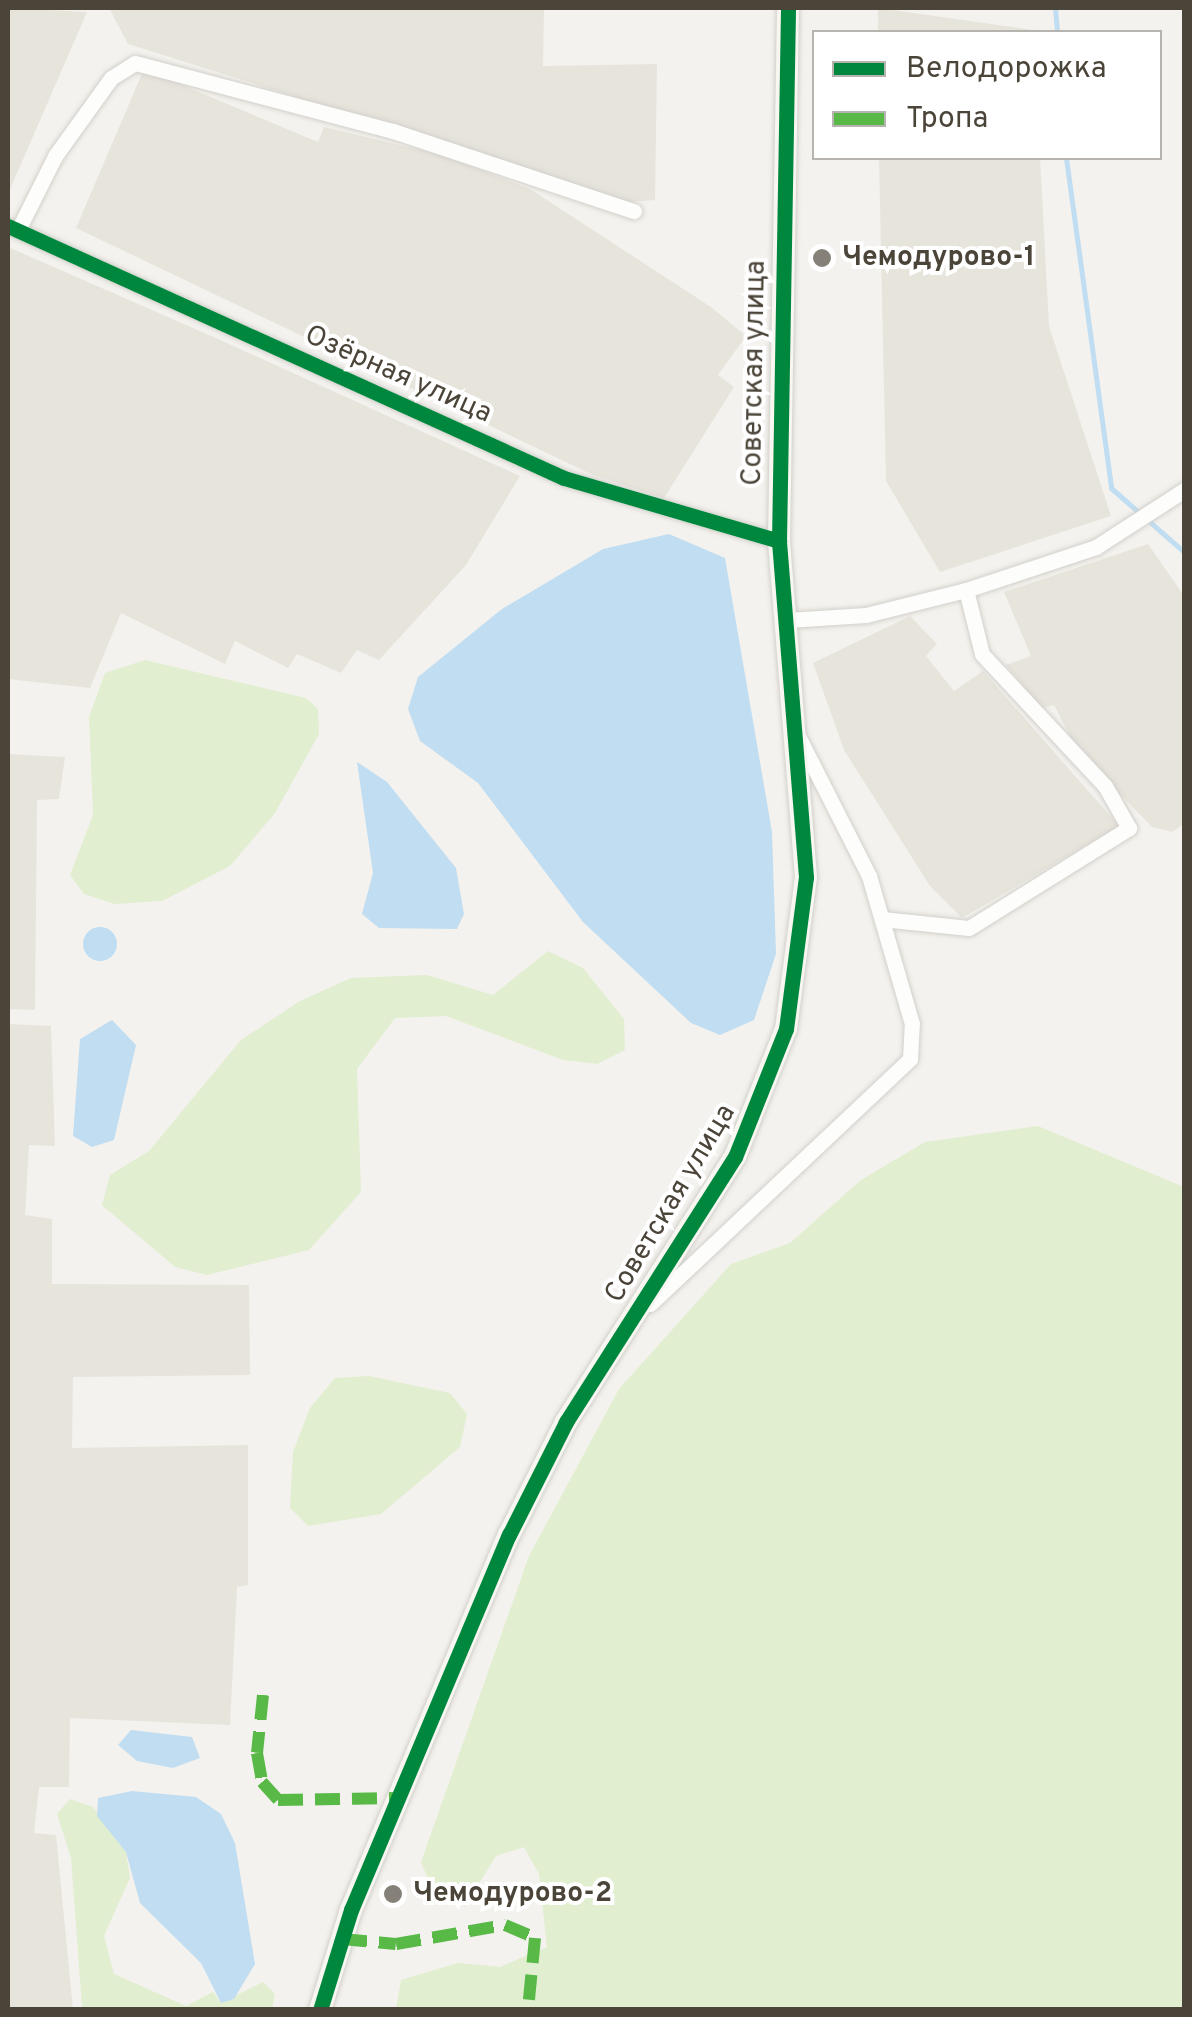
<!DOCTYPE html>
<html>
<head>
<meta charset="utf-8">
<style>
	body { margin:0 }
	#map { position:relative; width:1192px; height:2017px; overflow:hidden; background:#f4f2ee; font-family:Overpass,sans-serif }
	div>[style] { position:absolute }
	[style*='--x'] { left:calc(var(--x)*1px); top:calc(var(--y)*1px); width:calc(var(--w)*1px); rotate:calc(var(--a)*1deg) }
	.residential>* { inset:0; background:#e7e4dc }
	.green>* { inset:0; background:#e1eecf }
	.water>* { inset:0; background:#c0ddf1 }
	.round { border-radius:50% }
	.stream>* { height:5px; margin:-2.5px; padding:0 2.5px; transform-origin:2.5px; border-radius:2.5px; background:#c0ddf1 }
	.roads { filter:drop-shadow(0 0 2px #d2d0cb) drop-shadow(0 0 2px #d2d0cb) }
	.street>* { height:15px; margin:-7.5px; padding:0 7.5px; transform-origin:7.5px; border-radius:7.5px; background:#fdfdfc }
	.secondary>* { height:22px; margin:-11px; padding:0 11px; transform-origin:11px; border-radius:11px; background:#f7f6f1 }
	.quiet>* { height:12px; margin-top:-6px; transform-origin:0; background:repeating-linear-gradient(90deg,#58b947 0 25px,transparent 0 37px) }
	.cycleway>* { height:15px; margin:-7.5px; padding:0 7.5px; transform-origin:7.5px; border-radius:7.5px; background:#00873e }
	.dots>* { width:28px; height:28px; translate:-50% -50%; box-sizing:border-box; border:5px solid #fff; border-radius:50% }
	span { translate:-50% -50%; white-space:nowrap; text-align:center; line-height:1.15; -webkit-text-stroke:8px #fff; paint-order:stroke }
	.poi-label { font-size:28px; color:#4b4439; font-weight:700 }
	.left { translate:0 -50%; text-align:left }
	.street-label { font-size:28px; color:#4b4439 }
	.frame { position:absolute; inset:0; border:10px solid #4b4439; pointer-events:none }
	.legend { position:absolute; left:812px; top:30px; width:350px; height:130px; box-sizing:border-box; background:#fff; border:2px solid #b7b4b0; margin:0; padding:12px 18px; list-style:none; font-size:30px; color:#4b4439 }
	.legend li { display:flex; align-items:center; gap:20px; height:50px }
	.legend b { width:50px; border:2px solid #b7b4b0 }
</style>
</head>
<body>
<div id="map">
	<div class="residential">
		<i style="clip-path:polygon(8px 8px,87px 12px,8px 194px)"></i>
		<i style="clip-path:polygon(109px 8px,544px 8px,543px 66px,657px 64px,655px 200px,629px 202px,128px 44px)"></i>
		<i style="clip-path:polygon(878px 8px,1033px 30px,1033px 32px,878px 32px)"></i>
		<i style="clip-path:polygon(144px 69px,318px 142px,324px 127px,441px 155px,530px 189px,711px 307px,746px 336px,718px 375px,734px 387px,664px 498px,593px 475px,76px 228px)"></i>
		<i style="clip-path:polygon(879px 158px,1040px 158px,1049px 326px,1111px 516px,940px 572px,886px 481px)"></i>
		<i style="clip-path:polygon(8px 247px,216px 338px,520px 476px,466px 565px,379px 660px,357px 650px,341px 673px,297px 654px,288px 668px,235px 641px,225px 664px,121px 613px,90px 688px,8px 679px)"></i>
		<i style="clip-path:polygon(1148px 544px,1184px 596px,1184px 824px,1172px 832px,1152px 827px,1078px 751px,1054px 705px,1042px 708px,1006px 665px,1031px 656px,1004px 592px)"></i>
		<i style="clip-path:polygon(910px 616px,937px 644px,926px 656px,954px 691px,983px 671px,1119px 826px,962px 918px,930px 886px,844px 750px,813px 663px)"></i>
		<i style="clip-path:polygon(8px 754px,65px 757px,59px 799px,37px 800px,35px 1010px,8px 1009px)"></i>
		<i style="clip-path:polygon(8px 1024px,51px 1026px,55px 1146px,29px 1145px,25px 1215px,52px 1219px,52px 1284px,249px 1285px,250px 1375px,73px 1377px,72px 1448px,248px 1445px,248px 1585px,237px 1587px,230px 1725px,70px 1718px,69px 1787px,39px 1787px,34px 1833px,56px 1835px,73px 2009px,8px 2009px)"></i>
	</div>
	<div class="green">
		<i style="clip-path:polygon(145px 660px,306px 698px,318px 709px,319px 734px,275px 813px,230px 866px,162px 901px,115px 904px,84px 894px,70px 875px,93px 815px,89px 717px,105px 673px)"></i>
		<i style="clip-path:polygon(548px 951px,583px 968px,624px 1019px,625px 1050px,597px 1064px,563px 1060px,446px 1016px,395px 1018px,357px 1069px,361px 1192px,309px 1250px,207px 1275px,175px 1267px,102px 1205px,110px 1175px,149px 1151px,241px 1040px,300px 1001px,351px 978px,427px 975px,493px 995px)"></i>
		<i style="clip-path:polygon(1038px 1126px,1184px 1187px,1184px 2009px,396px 2009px,401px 1980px,458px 1963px,500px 1967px,547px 1947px,539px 1874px,524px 1847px,496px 1856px,465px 1906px,434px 1893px,421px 1862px,529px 1556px,619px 1389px,731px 1264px,790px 1243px,861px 1180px,925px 1142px)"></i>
		<i style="clip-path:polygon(369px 1376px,450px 1393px,467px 1414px,460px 1447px,381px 1514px,308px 1526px,290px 1508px,293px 1452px,310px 1408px,335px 1378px)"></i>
		<i style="clip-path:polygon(70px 1799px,93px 1807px,126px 1852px,130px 1878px,104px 1936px,114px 1974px,186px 2006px,213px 1992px,221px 2003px,263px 1982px,275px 1994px,272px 2009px,82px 2007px,71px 1858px,57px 1814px)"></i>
	</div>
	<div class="water">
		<i style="clip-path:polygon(669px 534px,725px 558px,772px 832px,776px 954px,754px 1020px,720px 1035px,691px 1023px,583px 922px,478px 783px,420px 741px,408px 709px,418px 677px,502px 609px,603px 549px)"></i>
		<i style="clip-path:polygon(357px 762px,387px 782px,456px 868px,464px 914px,457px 929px,379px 928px,362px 914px,373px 873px)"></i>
		<i class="round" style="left:83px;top:927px;width:34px;height:34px"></i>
		<i style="clip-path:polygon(112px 1020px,136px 1045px,114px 1140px,92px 1147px,73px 1136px,80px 1039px)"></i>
		<i style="clip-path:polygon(131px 1730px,192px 1737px,200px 1758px,173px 1768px,137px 1761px,118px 1745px)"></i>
		<i style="clip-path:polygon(132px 1791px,196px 1797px,221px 1814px,235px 1843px,255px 1964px,234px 1999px,221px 2003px,201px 1963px,140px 1903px,126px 1852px,97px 1816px,98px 1798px)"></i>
	</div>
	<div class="stream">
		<i style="--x:1055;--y:8;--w:24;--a:85"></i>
		<i style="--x:1066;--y:158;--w:333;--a:82.2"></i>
		<i style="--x:1111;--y:488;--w:97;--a:41.2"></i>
	</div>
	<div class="roads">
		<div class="street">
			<i style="--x:8;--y:226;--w:610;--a:24.38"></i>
			<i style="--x:564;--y:478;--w:224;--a:16.3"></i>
			<i style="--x:18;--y:230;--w:83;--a:-63.4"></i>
			<i style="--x:55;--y:156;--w:96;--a:-54.3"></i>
			<i style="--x:111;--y:78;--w:28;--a:-32"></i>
			<i style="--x:135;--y:63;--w:267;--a:14.8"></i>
			<i style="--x:393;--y:131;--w:254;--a:18.4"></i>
			<i style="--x:787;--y:620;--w:79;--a:-3.6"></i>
			<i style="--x:866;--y:615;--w:103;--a:-14"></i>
			<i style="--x:966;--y:590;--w:137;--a:-18.3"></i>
			<i style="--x:1096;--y:547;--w:105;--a:-32.9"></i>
			<i style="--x:882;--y:919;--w:87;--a:5.9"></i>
			<i style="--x:969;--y:928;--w:189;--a:-32"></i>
			<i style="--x:1129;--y:828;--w:48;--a:-119.7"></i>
			<i style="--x:1105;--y:786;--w:180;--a:-133"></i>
			<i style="--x:982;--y:654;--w:66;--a:-104"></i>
			<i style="--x:650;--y:1304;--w:357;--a:-43.3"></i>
			<i style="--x:910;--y:1059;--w:35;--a:-87"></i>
			<i style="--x:912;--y:1024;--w:154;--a:-106.2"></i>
			<i style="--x:869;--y:876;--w:159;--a:-116.9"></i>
		</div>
		<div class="secondary">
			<i style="--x:320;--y:2010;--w:105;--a:-72.8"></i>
			<i style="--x:351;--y:1910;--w:407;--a:-67.2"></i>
			<i style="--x:509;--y:1535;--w:127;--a:-63.2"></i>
			<i style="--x:566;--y:1422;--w:314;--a:-57.5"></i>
			<i style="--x:735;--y:1157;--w:138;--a:-68.3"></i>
			<i style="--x:786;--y:1029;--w:153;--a:-82.5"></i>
			<i style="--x:806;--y:877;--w:337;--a:-94.6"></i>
			<i style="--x:779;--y:541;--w:533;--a:-89.03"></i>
		</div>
	</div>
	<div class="quiet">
		<i style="--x:263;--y:1695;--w:58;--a:95.9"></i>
		<i style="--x:257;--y:1753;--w:29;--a:80"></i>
		<i style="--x:262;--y:1782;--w:24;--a:48"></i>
		<i style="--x:278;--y:1800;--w:120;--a:-1"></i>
		<i style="--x:342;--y:1939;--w:54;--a:5.3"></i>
		<i style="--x:396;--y:1944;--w:111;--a:-9.9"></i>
		<i style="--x:505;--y:1925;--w:33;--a:23"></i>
		<i style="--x:535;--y:1938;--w:72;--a:95.6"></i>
	</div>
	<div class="cycleway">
		<i style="--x:8;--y:226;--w:610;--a:24.38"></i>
		<i style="--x:564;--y:478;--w:224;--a:16.3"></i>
		<i style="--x:320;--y:2010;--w:105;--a:-72.8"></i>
		<i style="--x:351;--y:1910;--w:407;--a:-67.2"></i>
		<i style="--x:509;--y:1535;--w:127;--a:-63.2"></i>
		<i style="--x:566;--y:1422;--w:314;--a:-57.5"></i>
		<i style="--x:735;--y:1157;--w:138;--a:-68.3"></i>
		<i style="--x:786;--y:1029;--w:153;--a:-82.5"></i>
		<i style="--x:806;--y:877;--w:337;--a:-94.6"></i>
		<i style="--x:779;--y:541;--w:533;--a:-89.03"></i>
	</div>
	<div class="dots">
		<i style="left:822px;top:258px;background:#868178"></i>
		<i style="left:393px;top:1894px;background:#868178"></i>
	</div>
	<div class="poi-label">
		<span class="left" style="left:842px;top:258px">Чемодурово-1</span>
		<span class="left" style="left:413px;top:1894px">Чемодурово-2</span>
	</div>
	<div class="street-label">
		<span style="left:755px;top:373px;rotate:-89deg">Советская улица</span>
		<span style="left:398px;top:375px;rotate:24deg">Озёрная улица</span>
		<span style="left:671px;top:1204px;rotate:-59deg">Советская улица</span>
	</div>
	<div class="frame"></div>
	<ul class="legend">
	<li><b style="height:12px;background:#00873e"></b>Велодорожка</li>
	<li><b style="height:12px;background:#58b947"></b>Тропа</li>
	</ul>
</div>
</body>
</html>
